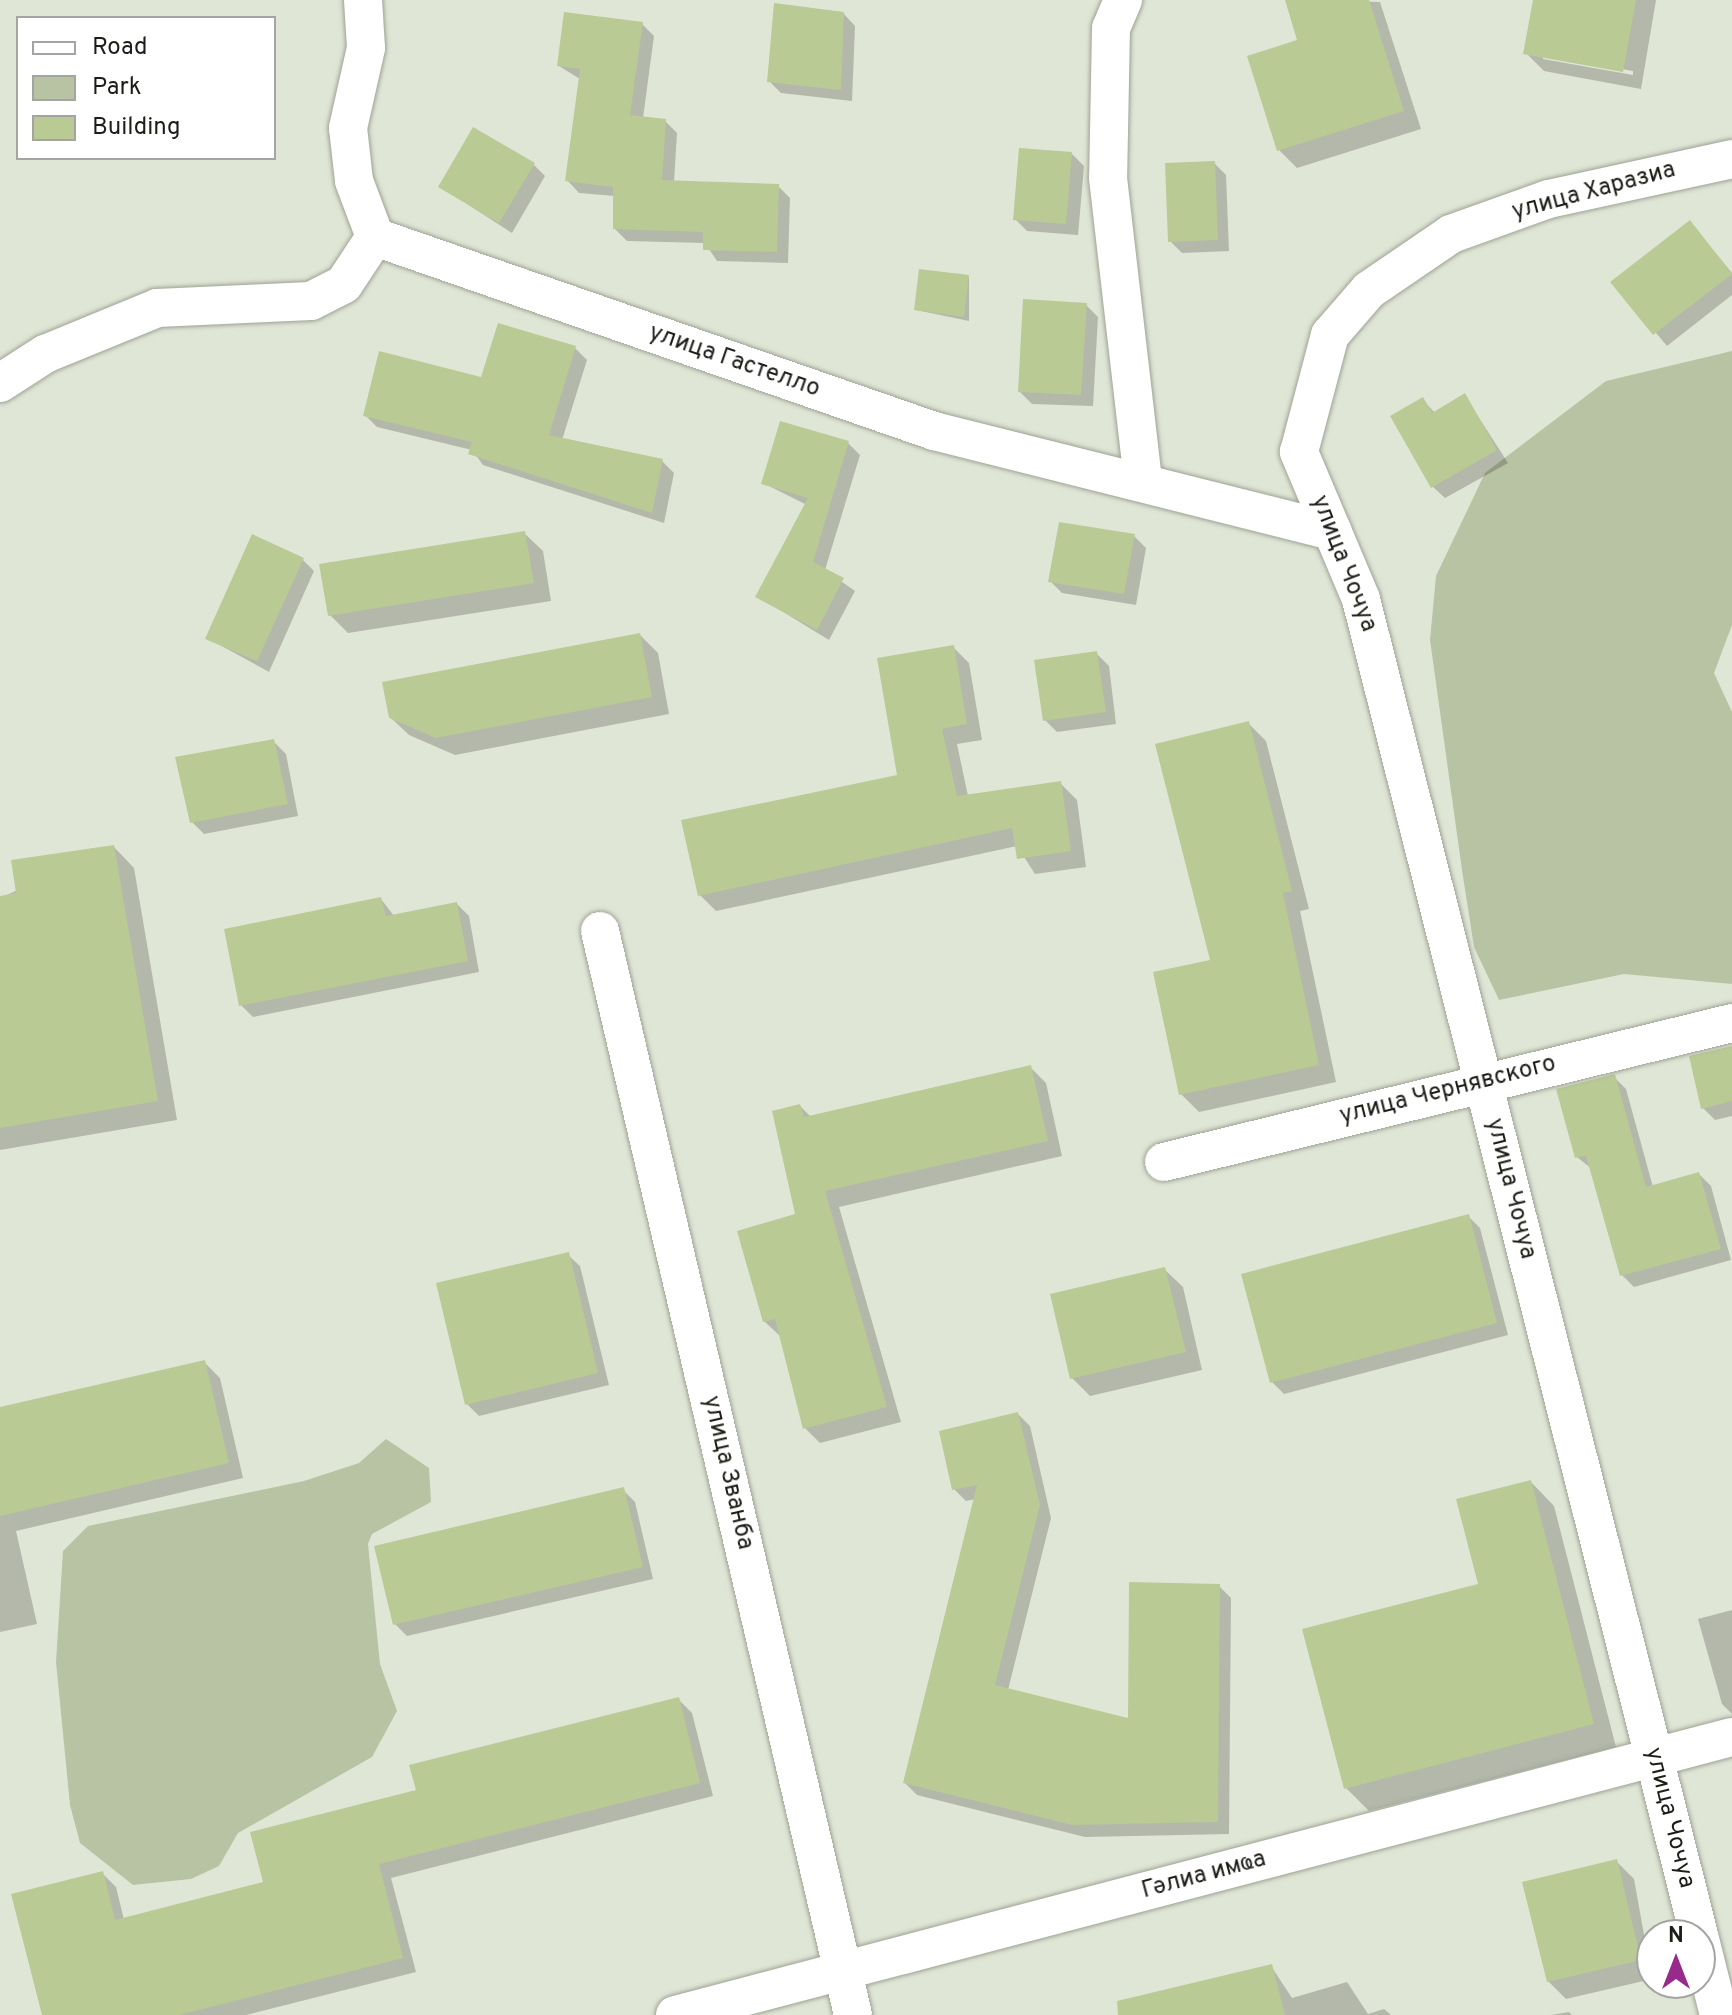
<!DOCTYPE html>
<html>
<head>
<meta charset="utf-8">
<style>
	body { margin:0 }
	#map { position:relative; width:1732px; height:2015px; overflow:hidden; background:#e0e6d6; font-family:Overpass,sans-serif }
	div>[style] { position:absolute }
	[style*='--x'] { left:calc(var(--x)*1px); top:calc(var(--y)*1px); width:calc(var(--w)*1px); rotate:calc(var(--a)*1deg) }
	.green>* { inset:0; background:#b8c3a3 }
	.shadow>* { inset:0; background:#0003 }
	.building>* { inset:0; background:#b9ca95 }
	.roads { filter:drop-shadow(0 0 2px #9ea395) drop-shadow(0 0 2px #9ea395) }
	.street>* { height:38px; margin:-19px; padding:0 19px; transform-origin:19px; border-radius:19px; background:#fff }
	span { translate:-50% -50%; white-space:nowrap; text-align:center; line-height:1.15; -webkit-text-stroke:8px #fff; paint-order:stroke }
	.street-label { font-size:24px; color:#1b1d17 }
	.legend { position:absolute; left:16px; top:16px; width:260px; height:144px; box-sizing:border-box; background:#fff; border:2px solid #a4a5a2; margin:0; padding:10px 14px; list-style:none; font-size:24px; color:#1b1d17 }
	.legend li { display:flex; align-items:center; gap:16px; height:40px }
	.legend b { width:40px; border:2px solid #a4a5a2 }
	.north { position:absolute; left:1636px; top:1919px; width:80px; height:80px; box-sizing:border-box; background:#fff; border:2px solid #a4a5a2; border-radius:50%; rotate:0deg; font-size:22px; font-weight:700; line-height:32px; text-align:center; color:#1b1d17 }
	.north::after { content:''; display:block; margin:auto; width:28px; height:36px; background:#972a8a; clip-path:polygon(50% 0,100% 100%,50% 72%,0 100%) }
</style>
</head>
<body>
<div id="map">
	<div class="green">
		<i style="clip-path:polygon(1732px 351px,1732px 625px,1714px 673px,1732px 712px,1732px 984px,1624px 974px,1499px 1000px,1474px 947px,1462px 870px,1430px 640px,1436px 576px,1485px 473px,1606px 381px)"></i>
		<i style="clip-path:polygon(386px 1439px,429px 1468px,431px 1502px,372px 1534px,368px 1544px,380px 1664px,397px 1711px,372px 1757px,238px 1833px,219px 1866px,191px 1879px,133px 1885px,80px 1843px,70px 1805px,56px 1662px,63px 1551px,88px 1526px,304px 1481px,359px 1463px)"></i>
	</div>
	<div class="shadow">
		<i style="clip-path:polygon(1311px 0,1380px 2px,1421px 129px,1297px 168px,1279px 150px)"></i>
		<i style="clip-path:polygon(evenodd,1535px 0,1656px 0,1641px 89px,1544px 71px,1526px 53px,1535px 0,1543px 55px,1633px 71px,1633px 75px,1543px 59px,1543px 55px)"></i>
		<i style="clip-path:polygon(843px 13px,855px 26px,852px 101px,781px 93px,769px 81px)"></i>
		<i style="clip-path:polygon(642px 24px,654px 36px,643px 118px,665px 121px,677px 133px,674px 182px,778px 186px,790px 198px,788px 263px,717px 261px,705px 243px,627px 241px,615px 229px,615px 196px,579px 193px,568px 181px,580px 79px,559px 66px)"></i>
		<i style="clip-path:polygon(1072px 154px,1084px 166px,1078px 235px,1027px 231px,1015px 219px)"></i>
		<i style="clip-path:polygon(1214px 163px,1226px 175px,1229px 251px,1182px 253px,1170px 241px)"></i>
		<i style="clip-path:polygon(533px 164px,545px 176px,512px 233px,441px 187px)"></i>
		<i style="clip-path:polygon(1690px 222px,1732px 273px,1732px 295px,1667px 346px,1613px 282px)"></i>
		<i style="clip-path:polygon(969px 277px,969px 321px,916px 310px)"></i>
		<i style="clip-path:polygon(1086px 305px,1098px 317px,1093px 406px,1032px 404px,1020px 392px)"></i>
		<i style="clip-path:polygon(575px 348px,587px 360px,562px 440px,662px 461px,674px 473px,664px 523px,483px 465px,472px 450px,377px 427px,365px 415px)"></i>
		<i style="clip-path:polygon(1465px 396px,1508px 463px,1445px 498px,1433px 487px,1422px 399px,1435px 413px)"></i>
		<i style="clip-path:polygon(848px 443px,860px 455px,825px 570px,855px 591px,829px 640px,757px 596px,807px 505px,763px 483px)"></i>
		<i style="clip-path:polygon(524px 533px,543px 551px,551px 601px,348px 633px,330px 615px)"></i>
		<i style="clip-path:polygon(1134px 536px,1146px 548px,1136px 605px,1062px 593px,1050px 581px)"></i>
		<i style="clip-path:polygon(302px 559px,314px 571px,269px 672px,207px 638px)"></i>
		<i style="clip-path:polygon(640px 635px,658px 653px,669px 714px,455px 755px,409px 735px,390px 717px)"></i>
		<i style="clip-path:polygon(953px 647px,969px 663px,982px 740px,957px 744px,968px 796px,1061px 784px,1077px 800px,1086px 867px,1035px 874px,1017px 846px,716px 911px,700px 895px,899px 776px)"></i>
		<i style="clip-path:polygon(1097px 654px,1109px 666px,1116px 724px,1057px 732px,1045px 720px)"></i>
		<i style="clip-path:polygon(1248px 723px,1266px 741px,1309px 909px,1300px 911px,1336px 1082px,1199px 1112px,1181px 1094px,1212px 962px)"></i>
		<i style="clip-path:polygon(274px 742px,286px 754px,298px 816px,204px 834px,192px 822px)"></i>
		<i style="clip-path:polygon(114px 847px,134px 868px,177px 1120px,0 1150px,0 898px)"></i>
		<i style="clip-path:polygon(381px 899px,394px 916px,457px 904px,469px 916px,479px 972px,253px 1017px,241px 1005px)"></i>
		<i style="clip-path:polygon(1732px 1046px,1732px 1116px,1715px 1120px,1703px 1108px)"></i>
		<i style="clip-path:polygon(1031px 1068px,1046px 1083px,1062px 1156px,839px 1207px,901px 1422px,820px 1443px,805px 1428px,780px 1336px,764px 1321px,798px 1215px,800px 1106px,811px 1117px)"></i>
		<i style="clip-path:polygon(1614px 1077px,1626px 1089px,1653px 1187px,1699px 1174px,1711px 1186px,1731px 1260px,1634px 1287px,1622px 1275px,1592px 1169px,1577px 1157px)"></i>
		<i style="clip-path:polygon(1468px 1216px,1480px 1228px,1508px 1335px,1284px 1394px,1272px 1382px)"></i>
		<i style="clip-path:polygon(568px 1255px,580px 1266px,609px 1385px,479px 1416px,467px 1404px)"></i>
		<i style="clip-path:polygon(1164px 1269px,1183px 1287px,1202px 1370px,1090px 1396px,1072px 1378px)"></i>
		<i style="clip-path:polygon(204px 1362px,220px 1378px,243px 1478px,16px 1531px,37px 1624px,0 1632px,0 1409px)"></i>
		<i style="clip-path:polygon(1018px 1414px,1030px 1426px,1051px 1518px,1008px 1690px,1130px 1721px,1219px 1586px,1231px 1598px,1229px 1834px,1085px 1837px,917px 1795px,905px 1783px,976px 1499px,966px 1501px,954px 1489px)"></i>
		<i style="clip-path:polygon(1531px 1482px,1554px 1506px,1616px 1747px,1369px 1811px,1346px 1788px,1480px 1585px)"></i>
		<i style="clip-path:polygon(623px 1490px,635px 1502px,653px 1579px,407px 1636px,395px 1624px)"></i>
		<i style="clip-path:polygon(1732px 1610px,1732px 1714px,1722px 1704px,1698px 1619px)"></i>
		<i style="clip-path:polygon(678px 1699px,692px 1713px,713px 1796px,391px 1878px,416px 1972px,246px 2015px,44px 2015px,102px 1873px,116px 1887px,124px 1920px,266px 1884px,418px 1792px)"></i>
		<i style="clip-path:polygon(1616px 1861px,1634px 1879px,1652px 1979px,1566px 1999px,1548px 1981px)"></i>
		<i style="clip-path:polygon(1271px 1966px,1292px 1998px,1347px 1982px,1368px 2014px,1384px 2009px,1391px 2015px,1162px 2015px)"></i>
		<i style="clip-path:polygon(1569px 2012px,1572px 2015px,1551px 2015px)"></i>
	</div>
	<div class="building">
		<i style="clip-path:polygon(1285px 0,1369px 0,1404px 111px,1277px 151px,1247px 56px,1297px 40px)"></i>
		<i style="clip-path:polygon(1533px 0,1636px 0,1623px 72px,1523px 54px)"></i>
		<i style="clip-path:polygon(774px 3px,844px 12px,841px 90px,767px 82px)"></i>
		<i style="clip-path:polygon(564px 12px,643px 22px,630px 115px,666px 119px,662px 180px,779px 184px,777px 252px,703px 250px,703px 232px,613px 229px,613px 187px,565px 181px,580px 69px,557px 66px)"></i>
		<i style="clip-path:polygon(473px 127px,535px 163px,499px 223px,438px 187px)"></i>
		<i style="clip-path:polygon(1019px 148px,1072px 152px,1066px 224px,1013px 220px)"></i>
		<i style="clip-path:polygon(1215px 161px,1218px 240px,1168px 242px,1165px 163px)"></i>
		<i style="clip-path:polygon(1690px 220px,1732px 274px,1653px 335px,1610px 282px)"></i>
		<i style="clip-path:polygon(919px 269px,969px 275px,964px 317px,914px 310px)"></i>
		<i style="clip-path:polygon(1023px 299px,1087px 303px,1081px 395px,1018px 392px)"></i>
		<i style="clip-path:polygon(498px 323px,576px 346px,549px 435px,663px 459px,652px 513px,468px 454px,472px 442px,363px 416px,379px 351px,481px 377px)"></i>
		<i style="clip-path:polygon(1465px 393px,1497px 450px,1431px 488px,1390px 416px,1423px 397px,1432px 413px)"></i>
		<i style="clip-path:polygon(780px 421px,849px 441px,813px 562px,844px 578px,817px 630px,755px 597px,808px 498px,761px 484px)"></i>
		<i style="clip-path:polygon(1059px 522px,1135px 534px,1124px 594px,1048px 582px)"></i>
		<i style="clip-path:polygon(525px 531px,534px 583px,328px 616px,319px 564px)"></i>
		<i style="clip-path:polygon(252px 534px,304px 558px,257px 661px,205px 639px)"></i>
		<i style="clip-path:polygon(640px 633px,652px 697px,436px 738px,389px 718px,382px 682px)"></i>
		<i style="clip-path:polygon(954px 645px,967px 724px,942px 729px,957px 796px,1061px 781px,1071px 851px,1017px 859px,1012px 828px,698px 896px,681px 820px,897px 775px,877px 658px)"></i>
		<i style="clip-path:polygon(1097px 651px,1106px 712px,1043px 721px,1034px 660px)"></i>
		<i style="clip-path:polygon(1249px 721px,1292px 891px,1283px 893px,1319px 1065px,1179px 1095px,1153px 972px,1210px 960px,1155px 744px)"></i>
		<i style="clip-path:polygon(274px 739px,288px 804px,190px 823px,175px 757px)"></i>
		<i style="clip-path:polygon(114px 845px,158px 1101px,0 1128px,0 896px,16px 893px,11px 860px)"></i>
		<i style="clip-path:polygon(381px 897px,386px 916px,457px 902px,468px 961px,239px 1006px,224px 929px)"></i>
		<i style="clip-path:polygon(1732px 1046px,1732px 1101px,1701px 1109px,1689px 1056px)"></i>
		<i style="clip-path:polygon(1031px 1065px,1048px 1141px,825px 1191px,887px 1407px,803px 1429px,775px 1319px,763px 1322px,737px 1231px,795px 1214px,772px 1111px,800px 1104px,804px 1117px)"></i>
		<i style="clip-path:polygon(1615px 1074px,1646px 1187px,1699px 1172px,1721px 1249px,1620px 1276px,1586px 1156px,1575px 1158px,1556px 1089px)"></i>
		<i style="clip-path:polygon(1469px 1214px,1497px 1323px,1270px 1383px,1241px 1274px)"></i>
		<i style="clip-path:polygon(569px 1252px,598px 1373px,465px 1405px,436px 1283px)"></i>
		<i style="clip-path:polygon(1165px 1267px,1186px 1352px,1070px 1379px,1050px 1294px)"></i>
		<i style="clip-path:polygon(205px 1360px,229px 1463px,0 1516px,0 1407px)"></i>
		<i style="clip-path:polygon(1018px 1412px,1040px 1505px,995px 1685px,1128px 1718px,1129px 1582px,1220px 1584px,1218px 1822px,1072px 1825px,903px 1783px,977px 1485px,952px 1490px,939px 1431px)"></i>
		<i style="clip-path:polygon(1531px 1480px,1594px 1724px,1344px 1789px,1302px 1629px,1478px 1584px,1456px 1499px)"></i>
		<i style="clip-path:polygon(624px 1487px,643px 1567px,393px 1625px,374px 1546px)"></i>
		<i style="clip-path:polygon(679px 1697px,700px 1783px,379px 1864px,403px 1958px,179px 2015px,42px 2015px,11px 1894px,103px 1871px,115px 1920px,263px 1882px,250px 1832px,416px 1790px,409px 1765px)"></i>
		<i style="clip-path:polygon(1617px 1859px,1641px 1960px,1547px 1982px,1522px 1882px)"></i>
		<i style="clip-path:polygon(1272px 1964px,1285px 2015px,1118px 2015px,1117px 2001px)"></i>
	</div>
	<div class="roads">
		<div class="street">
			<i style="--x:363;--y:0;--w:48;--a:86.4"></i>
			<i style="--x:366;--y:48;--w:82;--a:102.7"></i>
			<i style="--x:348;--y:128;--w:53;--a:83.5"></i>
			<i style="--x:354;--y:181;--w:60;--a:69.4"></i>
			<i style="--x:375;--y:237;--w:592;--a:19.14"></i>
			<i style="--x:934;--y:431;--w:411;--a:14.1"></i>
			<i style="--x:1123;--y:0;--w:30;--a:113"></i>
			<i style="--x:1111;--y:28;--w:150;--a:91.1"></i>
			<i style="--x:1108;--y:178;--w:304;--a:83.4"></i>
			<i style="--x:0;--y:383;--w:54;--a:-32.8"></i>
			<i style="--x:45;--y:354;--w:121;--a:-22.3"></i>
			<i style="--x:157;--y:308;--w:154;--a:-2.6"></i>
			<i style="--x:311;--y:301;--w:37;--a:-27"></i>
			<i style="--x:344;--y:284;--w:56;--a:-56.6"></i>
			<i style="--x:600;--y:931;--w:1113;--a:76.86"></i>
			<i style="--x:1164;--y:1162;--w:585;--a:-13.75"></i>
			<i style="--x:1699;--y:1935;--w:1378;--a:-104.2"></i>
			<i style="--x:1361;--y:599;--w:160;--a:-112.9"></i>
			<i style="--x:1299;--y:452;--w:121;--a:-75.2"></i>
			<i style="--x:1330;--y:335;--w:60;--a:-49.1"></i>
			<i style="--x:1369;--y:290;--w:99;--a:-34.3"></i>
			<i style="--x:1451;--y:234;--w:104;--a:-19.7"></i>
			<i style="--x:1549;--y:199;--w:187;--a:-12.3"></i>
			<i style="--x:1700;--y:1939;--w:78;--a:76"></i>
			<i style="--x:675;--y:2015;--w:1093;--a:-14.74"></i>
		</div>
	</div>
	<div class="street-label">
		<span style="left:1594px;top:192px;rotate:-15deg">улица Харазиа</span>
		<span style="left:734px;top:362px;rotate:19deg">улица Гастелло</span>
		<span style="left:1343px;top:564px;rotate:69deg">улица Чочуа</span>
		<span style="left:1448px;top:1091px;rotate:-14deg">улица Чернявского</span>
		<span style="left:1510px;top:1189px;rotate:76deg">улица Чочуа</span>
		<span style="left:727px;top:1473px;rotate:77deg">улица Званба</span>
		<span style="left:1669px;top:1818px;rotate:76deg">улица Чочуа</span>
		<span style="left:1204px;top:1876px;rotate:-15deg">Гәлиа имҩа</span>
	</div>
	<ul class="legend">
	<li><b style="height:10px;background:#fff"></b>Road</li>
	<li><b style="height:22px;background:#b8c3a3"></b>Park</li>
	<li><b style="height:22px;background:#b9ca95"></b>Building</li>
	</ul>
	<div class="north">N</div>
</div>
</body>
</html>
